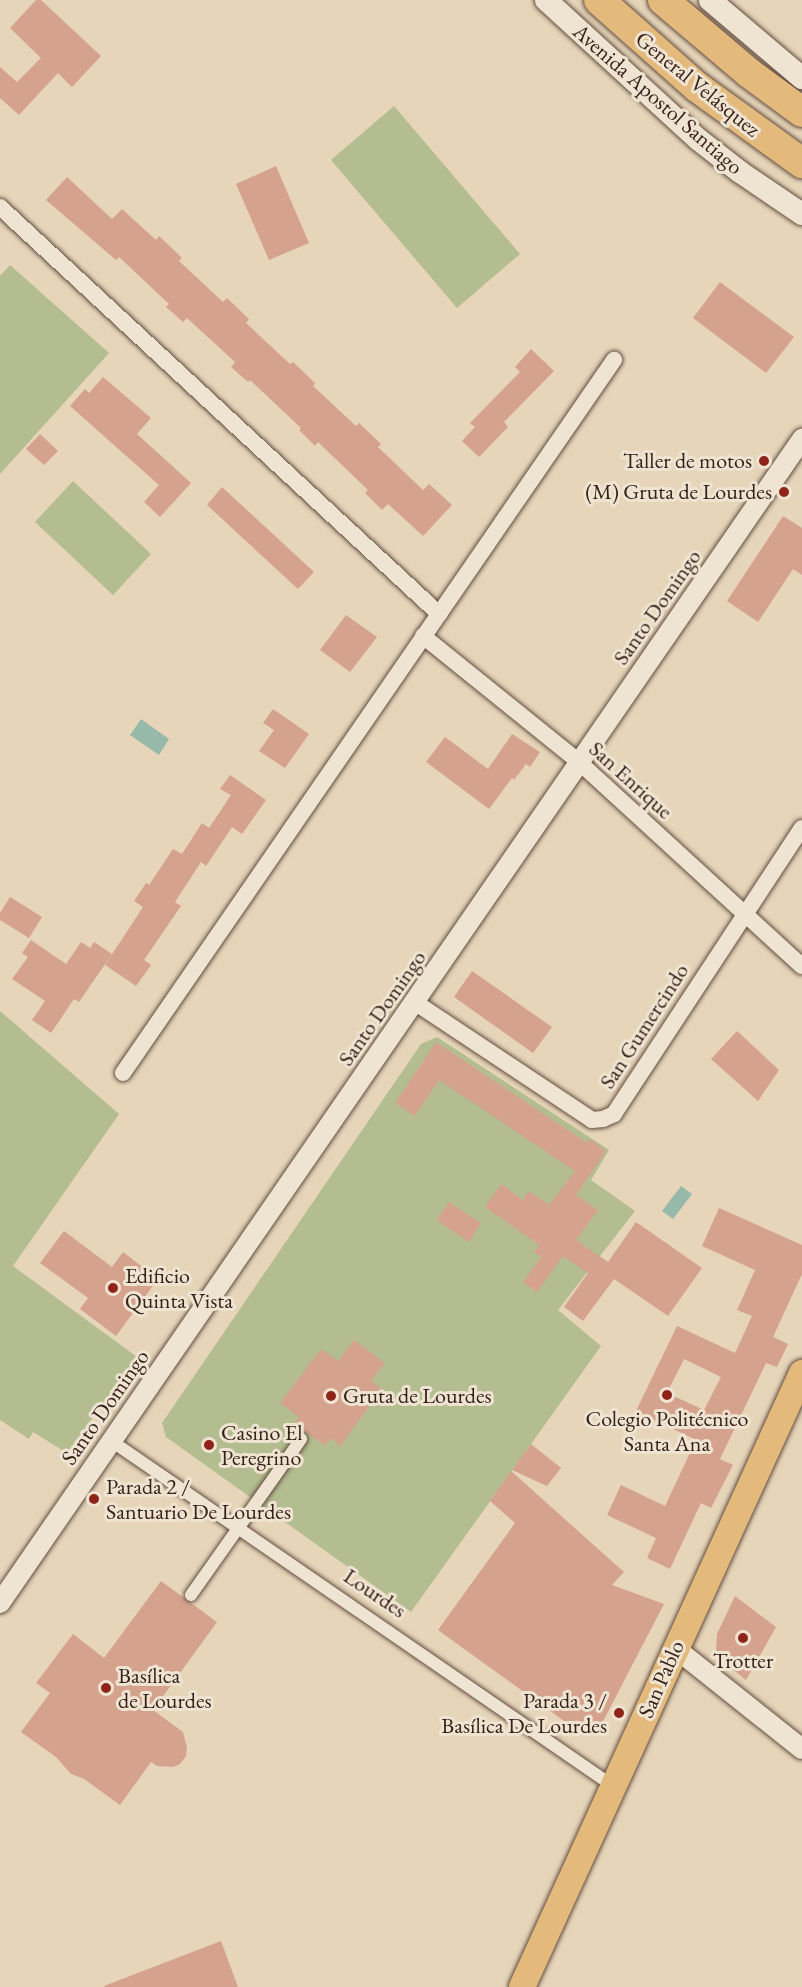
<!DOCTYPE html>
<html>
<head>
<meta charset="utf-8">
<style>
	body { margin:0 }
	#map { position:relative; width:802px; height:1987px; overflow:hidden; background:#e6d5b9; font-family:"EB Garamond",serif }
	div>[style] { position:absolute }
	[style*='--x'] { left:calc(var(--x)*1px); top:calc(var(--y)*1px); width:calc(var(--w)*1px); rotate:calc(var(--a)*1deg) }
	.green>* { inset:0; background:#b4bd90 }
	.water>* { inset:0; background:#97b9a9 }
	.building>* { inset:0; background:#d5a28e }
	.roads { filter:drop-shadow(0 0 2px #634d40) drop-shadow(0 0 2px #634d40) }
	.pedestrian>* { height:12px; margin:-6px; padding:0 6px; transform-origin:6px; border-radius:6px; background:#efe4d2 }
	.minor>* { height:16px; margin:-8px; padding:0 8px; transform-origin:8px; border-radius:8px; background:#efe4d2 }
	.tertiary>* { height:20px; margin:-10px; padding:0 10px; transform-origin:10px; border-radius:10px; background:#efe4d2 }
	.secondary>* { height:22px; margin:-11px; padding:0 11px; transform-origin:11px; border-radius:11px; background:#efe4d2 }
	.primary>* { height:26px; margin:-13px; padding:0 13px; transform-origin:13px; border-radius:13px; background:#e3ba7c }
	.motorway>* { height:30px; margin:-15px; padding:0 15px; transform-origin:15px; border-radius:15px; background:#e3ba7c }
	.dots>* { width:16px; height:16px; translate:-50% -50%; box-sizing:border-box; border:3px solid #efe4d2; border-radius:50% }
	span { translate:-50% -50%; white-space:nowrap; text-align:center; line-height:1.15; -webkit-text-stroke:6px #efe4d2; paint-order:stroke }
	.street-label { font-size:22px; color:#372018 }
	.poi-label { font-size:22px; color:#372018 }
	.right { translate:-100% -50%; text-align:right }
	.left { translate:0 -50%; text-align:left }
</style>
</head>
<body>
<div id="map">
	<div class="green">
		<i style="clip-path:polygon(394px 106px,520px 254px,457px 308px,331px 160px)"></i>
		<i style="clip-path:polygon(10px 265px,109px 353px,0 474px,0 276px)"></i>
		<i style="clip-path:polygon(73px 481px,151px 554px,113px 595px,35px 522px)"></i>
		<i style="clip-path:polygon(0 1011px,119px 1114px,13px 1266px,137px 1357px,67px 1453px,33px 1432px,29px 1439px,0 1420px)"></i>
		<i style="clip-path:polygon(437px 1037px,609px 1150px,591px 1180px,635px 1211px,558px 1310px,601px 1346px,411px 1612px,166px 1437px,162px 1423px,421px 1044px)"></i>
	</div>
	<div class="water">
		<i style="clip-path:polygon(141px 719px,169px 739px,159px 755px,130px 735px)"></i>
		<i style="clip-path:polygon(681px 1186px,692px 1194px,673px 1219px,662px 1211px)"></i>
	</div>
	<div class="building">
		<i style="clip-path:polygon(36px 0,41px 0,101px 56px,72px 87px,58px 73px,19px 115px,0 98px,0 67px,17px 82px,41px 58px,10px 28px)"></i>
		<i style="clip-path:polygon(276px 166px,309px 243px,269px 260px,236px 184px)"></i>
		<i style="clip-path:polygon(67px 177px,112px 219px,122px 209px,156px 240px,159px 236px,182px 258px,179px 261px,223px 302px,227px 298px,249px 319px,246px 323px,290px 364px,293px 362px,315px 383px,313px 386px,356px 426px,359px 423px,381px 444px,378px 447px,423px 490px,429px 484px,452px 505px,423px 536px,388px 504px,382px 510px,365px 493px,368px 490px,318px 442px,315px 446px,299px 430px,301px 428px,250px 380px,248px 382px,231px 367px,235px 362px,187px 318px,183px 322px,166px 307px,169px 304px,119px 257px,116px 260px,46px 200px)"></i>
		<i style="clip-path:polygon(720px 282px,794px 337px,766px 373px,693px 318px)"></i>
		<i style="clip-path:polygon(531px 349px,554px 371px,504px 422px,508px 427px,479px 457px,462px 441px,475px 427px,470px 423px,520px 372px,515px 367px)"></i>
		<i style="clip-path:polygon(103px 377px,151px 418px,137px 434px,191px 483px,160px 517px,144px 502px,159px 485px,70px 406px,85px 389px,89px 393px)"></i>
		<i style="clip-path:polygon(40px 434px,58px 451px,44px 465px,26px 449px)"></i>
		<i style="clip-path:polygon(222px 487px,314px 572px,298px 589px,207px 505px)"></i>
		<i style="clip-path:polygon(783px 516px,802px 528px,802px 575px,793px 569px,758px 622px,727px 601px)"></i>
		<i style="clip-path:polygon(346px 615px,377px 637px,350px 672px,320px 650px)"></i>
		<i style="clip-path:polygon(273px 709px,309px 734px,285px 768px,259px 751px,274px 730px,263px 723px)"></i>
		<i style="clip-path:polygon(512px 734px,540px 752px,530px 767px,526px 764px,514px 780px,512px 778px,489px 809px,426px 762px,445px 737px,488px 769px)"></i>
		<i style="clip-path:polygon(230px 775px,266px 800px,242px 834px,232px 827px,206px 866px,201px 862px,175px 902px,181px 906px,144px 960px,151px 965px,136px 986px,105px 965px,143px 907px,134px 901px,146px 883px,149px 885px,173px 849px,182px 854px,202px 823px,209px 828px,231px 795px,220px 789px)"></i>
		<i style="clip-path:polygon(10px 897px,42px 917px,29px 938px,0 920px,0 913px)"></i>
		<i style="clip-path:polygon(31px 940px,66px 964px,81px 942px,90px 948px,94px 942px,112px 954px,79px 1002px,74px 999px,51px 1033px,32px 1020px,45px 1001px,12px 979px,28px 957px,22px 953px)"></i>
		<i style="clip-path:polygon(472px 971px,552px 1027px,533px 1053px,454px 997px)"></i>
		<i style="clip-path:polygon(737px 1031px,779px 1070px,758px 1101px,711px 1059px)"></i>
		<i style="clip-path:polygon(436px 1042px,587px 1143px,590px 1139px,606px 1151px,576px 1195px,598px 1210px,576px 1240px,608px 1262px,636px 1222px,702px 1268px,668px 1316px,614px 1279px,583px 1321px,564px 1307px,588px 1273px,563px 1256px,537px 1292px,523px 1282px,541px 1257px,534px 1252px,539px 1245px,485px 1207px,501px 1184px,523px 1200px,529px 1191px,549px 1205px,575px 1171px,439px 1080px,415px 1116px,395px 1103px)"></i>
		<i style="clip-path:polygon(449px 1202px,481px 1223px,469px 1242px,437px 1220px)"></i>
		<i style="clip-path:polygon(evenodd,719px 1208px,802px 1245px,802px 1274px,773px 1337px,788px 1344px,777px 1367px,766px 1363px,720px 1459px,733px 1465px,711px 1508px,701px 1503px,670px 1569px,647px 1558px,656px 1538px,607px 1515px,621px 1485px,665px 1506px,696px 1440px,636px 1411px,677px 1326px,735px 1353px,752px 1316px,737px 1310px,755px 1270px,702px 1246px,719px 1208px,684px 1359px,721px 1377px,704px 1410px,667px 1393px,684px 1359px)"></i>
		<i style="clip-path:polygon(64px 1231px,112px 1267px,123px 1252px,158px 1279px,116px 1336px,80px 1309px,88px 1298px,40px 1263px)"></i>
		<i style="clip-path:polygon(354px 1340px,385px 1363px,371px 1381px,382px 1389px,340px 1446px,331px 1438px,325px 1446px,295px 1424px,299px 1417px,280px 1403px,321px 1349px,338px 1361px)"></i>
		<i style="clip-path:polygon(531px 1444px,561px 1468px,547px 1486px,512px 1470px)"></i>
		<i style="clip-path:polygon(511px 1471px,624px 1572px,612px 1585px,664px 1604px,598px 1731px,582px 1734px,438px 1630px,515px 1523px,490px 1501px)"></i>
		<i style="clip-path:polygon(161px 1581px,217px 1622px,153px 1710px,183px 1732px,187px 1748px,186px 1756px,180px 1764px,173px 1767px,157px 1766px,151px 1762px,120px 1805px,84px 1779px,71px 1774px,56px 1757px,21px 1732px,50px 1693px,36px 1683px,73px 1634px,104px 1658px)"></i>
		<i style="clip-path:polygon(735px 1596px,776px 1627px,746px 1680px,722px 1661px,716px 1651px,717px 1634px)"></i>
		<i style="clip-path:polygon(221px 1941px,238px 1987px,105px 1987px,104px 1986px)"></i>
	</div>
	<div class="roads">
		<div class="pedestrian">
			<i style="--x:110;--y:1440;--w:611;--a:34.52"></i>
			<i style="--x:191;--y:1595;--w:191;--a:-54.8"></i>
		</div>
		<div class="minor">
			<i style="--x:0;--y:207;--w:599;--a:42.83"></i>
			<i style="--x:423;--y:636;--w:201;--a:38.9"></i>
			<i style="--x:579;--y:762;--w:302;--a:42.5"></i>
			<i style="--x:416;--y:1003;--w:211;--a:33.6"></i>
			<i style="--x:592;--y:1120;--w:11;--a:-5"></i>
			<i style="--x:603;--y:1119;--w:12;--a:-24"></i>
			<i style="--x:614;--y:1114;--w:342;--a:-56.7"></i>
			<i style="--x:123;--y:1073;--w:866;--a:-55.45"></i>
		</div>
		<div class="tertiary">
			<i style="--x:0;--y:1603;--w:1414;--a:-55.43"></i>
			<i style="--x:675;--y:1648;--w:162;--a:38.5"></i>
		</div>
		<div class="secondary">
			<i style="--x:546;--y:0;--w:207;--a:42.5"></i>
			<i style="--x:699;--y:140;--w:52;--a:38"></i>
			<i style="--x:740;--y:172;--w:75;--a:34.1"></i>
			<i style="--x:710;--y:0;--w:121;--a:40.3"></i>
		</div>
		<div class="primary">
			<i style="--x:522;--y:1987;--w:675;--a:-65.49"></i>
		</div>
		<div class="motorway">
			<i style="--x:599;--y:0;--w:131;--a:41.6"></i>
			<i style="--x:697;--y:87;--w:130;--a:35.9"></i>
			<i style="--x:663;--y:0;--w:113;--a:40.3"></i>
			<i style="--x:749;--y:73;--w:66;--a:36.3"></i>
		</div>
	</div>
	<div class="dots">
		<i style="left:764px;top:461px;background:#8f2418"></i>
		<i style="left:784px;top:492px;background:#8f2418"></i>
		<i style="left:113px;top:1288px;background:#8f2418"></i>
		<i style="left:667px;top:1395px;background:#8f2418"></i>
		<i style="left:331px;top:1396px;background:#8f2418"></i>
		<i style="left:209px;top:1445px;background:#8f2418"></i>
		<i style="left:94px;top:1499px;background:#8f2418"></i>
		<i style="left:743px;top:1638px;background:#8f2418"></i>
		<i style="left:106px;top:1688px;background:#8f2418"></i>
		<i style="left:619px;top:1713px;background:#8f2418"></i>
	</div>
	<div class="street-label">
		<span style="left:698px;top:84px;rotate:39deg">General Velásquez</span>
		<span style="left:658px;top:99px;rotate:41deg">Avenida Apostol Santiago</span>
		<span style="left:657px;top:607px;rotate:-55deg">Santo Domingo</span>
		<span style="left:631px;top:780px;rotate:42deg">San Enrique</span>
		<span style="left:382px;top:1008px;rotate:-55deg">Santo Domingo</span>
		<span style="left:644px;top:1026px;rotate:-57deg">San Gumercindo</span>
		<span style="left:105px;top:1407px;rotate:-55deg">Santo Domingo</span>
		<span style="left:375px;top:1593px;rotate:34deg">Lourdes</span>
		<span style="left:661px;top:1679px;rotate:-66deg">San Pablo</span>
	</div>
	<div class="poi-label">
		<span class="right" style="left:752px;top:461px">Taller de motos</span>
		<span class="right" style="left:772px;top:492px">(M) Gruta de Lourdes</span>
		<span class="left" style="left:125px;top:1288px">Edificio<br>Quinta Vista</span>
		<span class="left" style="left:343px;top:1396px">Gruta de Lourdes</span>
		<span style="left:667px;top:1431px">Colegio Politécnico<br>Santa Ana</span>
		<span class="left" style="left:221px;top:1445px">Casino El<br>Peregrino</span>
		<span class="left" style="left:106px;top:1499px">Parada 2 /<br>Santuario De Lourdes</span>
		<span style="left:743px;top:1661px">Trotter</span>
		<span class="left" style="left:118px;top:1688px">Basílica<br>de Lourdes</span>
		<span class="right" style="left:607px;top:1713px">Parada 3 /<br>Basílica De Lourdes</span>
	</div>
</div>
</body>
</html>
